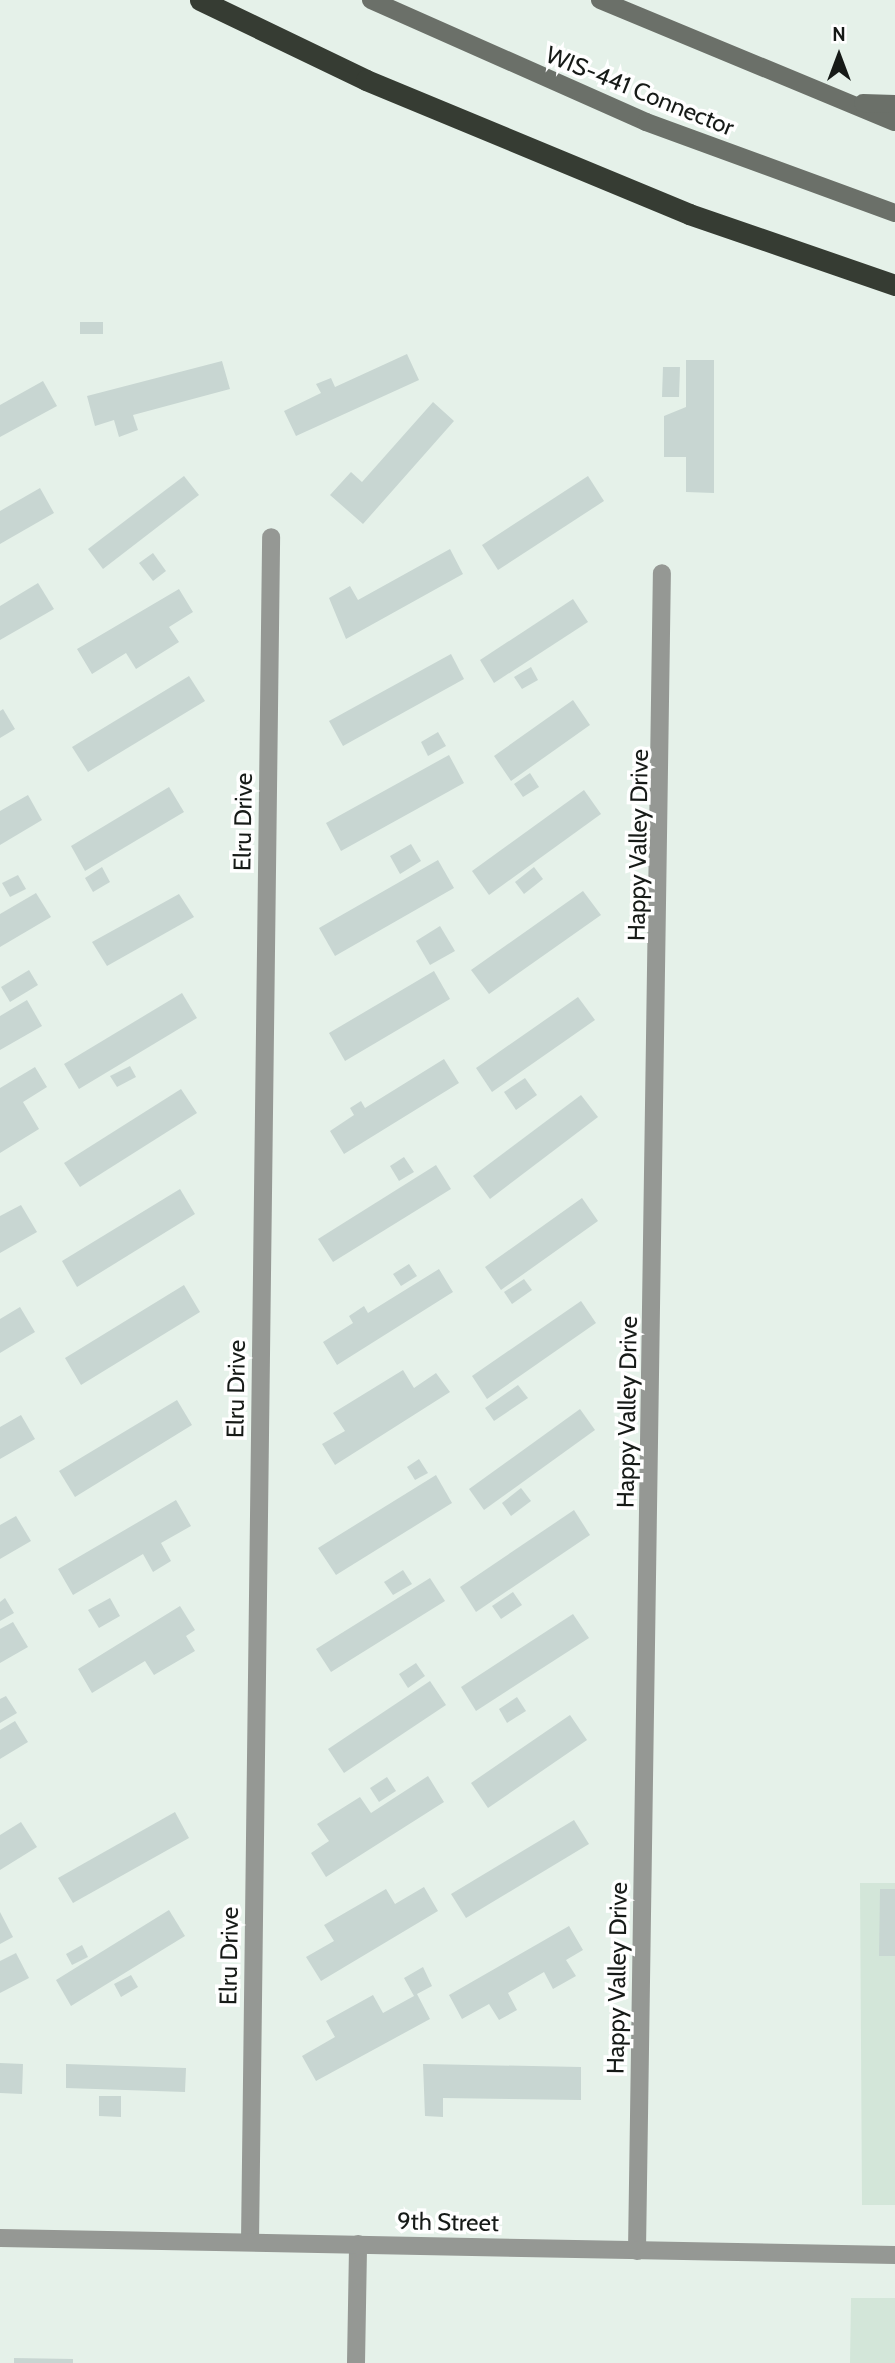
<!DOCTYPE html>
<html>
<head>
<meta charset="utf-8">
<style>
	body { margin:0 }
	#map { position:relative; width:895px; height:2363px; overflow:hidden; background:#e5f1e9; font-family:Cabin,sans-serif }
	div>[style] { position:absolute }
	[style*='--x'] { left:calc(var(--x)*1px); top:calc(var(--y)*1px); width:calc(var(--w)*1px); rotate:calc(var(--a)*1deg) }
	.built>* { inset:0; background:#d3e6d9 }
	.building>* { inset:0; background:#c8d6d2 }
	.minor>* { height:18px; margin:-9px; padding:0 9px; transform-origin:9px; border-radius:9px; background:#959894 }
	.tertiary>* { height:18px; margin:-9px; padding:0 9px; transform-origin:9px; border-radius:9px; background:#959894 }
	.secondary>* { height:18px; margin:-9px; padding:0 9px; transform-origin:9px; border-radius:9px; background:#6b7069 }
	.motorway>* { height:21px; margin:-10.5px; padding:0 10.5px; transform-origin:10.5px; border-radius:10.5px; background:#363c33 }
	span { translate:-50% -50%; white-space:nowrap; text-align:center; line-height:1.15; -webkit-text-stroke:7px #fff; paint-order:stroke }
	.street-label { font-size:24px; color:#161a17 }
	.north { position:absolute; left:804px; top:21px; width:70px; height:70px; -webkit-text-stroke:5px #fff; paint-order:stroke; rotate:0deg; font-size:19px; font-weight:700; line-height:28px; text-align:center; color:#161a17 }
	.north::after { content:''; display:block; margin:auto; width:24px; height:32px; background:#161a17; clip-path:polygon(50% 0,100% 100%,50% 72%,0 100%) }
</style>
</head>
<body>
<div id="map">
	<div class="built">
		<i style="clip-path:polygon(860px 1883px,895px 1883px,895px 2205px,862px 2205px)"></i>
		<i style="clip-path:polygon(851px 2298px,895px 2298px,895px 2363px,850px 2363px)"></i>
	</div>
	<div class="building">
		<i style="clip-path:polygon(80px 322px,103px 322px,103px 334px,80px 334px)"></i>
		<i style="clip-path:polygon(407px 354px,419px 380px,296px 436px,284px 411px,321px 393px,316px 384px,331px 378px,335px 387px)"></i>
		<i style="clip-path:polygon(686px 360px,714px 360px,714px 493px,686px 492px,686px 457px,664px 457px,664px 416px,686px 407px)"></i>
		<i style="clip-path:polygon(222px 361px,230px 389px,133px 415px,138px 430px,119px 437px,114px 420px,95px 426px,87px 396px)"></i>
		<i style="clip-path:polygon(663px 367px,680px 367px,679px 397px,662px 397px)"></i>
		<i style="clip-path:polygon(43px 381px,57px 406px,0 437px,0 405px)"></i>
		<i style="clip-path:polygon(433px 402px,454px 421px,363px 524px,330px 495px,351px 472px,362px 482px)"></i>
		<i style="clip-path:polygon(184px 476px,199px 495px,103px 569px,88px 549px)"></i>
		<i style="clip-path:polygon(588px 476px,604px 501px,498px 570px,482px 545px)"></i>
		<i style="clip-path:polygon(40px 488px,54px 513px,0 544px,0 511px)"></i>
		<i style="clip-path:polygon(450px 549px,463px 574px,346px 639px,329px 598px,350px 586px,358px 600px)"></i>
		<i style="clip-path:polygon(153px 553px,166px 571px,153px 581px,139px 563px)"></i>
		<i style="clip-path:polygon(38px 583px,54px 609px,0 640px,0 606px)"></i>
		<i style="clip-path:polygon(179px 589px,193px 612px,169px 627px,179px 642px,136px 669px,126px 653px,92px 674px,77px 649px)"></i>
		<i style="clip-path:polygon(573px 599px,588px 622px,494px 683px,480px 660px)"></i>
		<i style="clip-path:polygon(451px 654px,464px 679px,343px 746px,329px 721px)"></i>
		<i style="clip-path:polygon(531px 667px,538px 680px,522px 689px,514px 677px)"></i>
		<i style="clip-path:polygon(189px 676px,205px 701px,88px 772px,72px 747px)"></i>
		<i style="clip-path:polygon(573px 700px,590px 725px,511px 781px,494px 756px)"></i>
		<i style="clip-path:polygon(3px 709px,15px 729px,0 738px,0 711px)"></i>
		<i style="clip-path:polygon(438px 732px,446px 746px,428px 756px,421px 742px)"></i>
		<i style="clip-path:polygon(449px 755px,464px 783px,341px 851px,326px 823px)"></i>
		<i style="clip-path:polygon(530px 773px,539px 787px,523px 797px,514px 784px)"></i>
		<i style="clip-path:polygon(169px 787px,184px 812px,85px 871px,71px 846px)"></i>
		<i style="clip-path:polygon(584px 790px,601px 814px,489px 895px,472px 871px)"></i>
		<i style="clip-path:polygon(28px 795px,42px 820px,0 845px,0 811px)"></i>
		<i style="clip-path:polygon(411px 844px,421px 861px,400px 874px,390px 856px)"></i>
		<i style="clip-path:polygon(438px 860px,454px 888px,335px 956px,319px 928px)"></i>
		<i style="clip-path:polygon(102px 867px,110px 882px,93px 892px,85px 878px)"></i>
		<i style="clip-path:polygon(534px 867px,543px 879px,524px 894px,515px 882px)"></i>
		<i style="clip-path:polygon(18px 875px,26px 889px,10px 897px,2px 883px)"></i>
		<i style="clip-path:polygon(583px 891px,601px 915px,489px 994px,471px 970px)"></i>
		<i style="clip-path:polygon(36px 893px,51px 917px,0 947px,0 914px)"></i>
		<i style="clip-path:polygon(179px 894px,194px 917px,107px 966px,92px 942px)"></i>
		<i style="clip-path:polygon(440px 926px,455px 951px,430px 965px,416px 941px)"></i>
		<i style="clip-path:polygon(29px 970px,38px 985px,10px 1002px,1px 987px)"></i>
		<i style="clip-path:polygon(434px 971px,450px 999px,345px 1061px,329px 1033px)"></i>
		<i style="clip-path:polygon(182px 993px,197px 1018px,79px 1089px,64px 1064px)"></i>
		<i style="clip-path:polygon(578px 997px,595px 1020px,492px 1092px,476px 1068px)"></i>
		<i style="clip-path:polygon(27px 1000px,42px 1026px,0 1050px,0 1016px)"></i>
		<i style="clip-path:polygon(444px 1059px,459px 1083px,344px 1154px,330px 1131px,354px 1115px,350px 1108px,361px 1101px,365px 1108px)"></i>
		<i style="clip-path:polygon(130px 1066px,136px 1077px,117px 1087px,110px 1076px)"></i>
		<i style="clip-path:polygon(35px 1067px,47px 1087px,23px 1102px,39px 1129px,0 1153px,0 1088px)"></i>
		<i style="clip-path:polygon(525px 1078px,537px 1095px,516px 1110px,504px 1092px)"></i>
		<i style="clip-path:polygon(181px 1089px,197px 1113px,80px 1187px,64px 1163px)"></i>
		<i style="clip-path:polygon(581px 1095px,598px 1117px,490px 1199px,473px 1176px)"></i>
		<i style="clip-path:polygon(404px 1157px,414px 1172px,399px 1181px,390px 1166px)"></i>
		<i style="clip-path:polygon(436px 1165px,451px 1189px,333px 1262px,318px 1239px)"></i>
		<i style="clip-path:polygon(180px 1189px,195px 1214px,77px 1287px,62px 1261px)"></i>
		<i style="clip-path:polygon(582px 1198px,598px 1221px,501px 1290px,485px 1267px)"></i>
		<i style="clip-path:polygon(21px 1205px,37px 1232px,0 1253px,0 1216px)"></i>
		<i style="clip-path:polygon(409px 1264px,417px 1276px,401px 1286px,393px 1274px)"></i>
		<i style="clip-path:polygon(439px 1269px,453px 1292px,337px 1365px,323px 1342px,353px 1323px,349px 1316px,364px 1306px,368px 1313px)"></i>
		<i style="clip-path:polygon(524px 1279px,532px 1290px,512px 1304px,504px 1292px)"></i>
		<i style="clip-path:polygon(184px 1285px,200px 1312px,81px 1385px,65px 1358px)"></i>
		<i style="clip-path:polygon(581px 1301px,596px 1323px,487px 1399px,472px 1376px)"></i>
		<i style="clip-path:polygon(20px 1307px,35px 1332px,0 1353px,0 1319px)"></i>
		<i style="clip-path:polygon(403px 1370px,414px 1388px,436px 1373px,450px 1392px,335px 1465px,322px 1444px,345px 1431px,333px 1413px)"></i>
		<i style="clip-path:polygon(518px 1385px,528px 1398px,494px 1421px,485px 1408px)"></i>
		<i style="clip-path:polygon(177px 1400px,192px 1425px,75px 1497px,59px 1471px)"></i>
		<i style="clip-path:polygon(580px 1409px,595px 1430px,484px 1510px,469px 1489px)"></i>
		<i style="clip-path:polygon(21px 1415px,35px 1439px,0 1459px,0 1427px)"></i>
		<i style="clip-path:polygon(419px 1459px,428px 1473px,415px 1480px,407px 1467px)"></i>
		<i style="clip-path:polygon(436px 1475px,452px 1503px,336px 1575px,318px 1548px)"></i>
		<i style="clip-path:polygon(521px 1488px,531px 1501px,511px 1516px,502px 1503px)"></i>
		<i style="clip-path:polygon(176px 1500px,191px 1526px,161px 1543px,171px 1561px,153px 1572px,143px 1554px,73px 1595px,58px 1569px)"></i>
		<i style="clip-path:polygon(574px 1510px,590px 1535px,476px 1612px,460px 1587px)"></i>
		<i style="clip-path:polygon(16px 1516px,31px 1541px,0 1559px,0 1525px)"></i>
		<i style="clip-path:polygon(403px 1570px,412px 1584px,393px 1595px,384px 1582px)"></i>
		<i style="clip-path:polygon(430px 1578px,445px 1601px,331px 1672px,316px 1649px)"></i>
		<i style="clip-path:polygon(513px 1592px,522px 1605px,501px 1619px,492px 1606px)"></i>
		<i style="clip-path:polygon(5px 1598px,14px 1613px,0 1621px,0 1602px)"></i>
		<i style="clip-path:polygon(110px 1598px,120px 1616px,99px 1628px,88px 1610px)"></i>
		<i style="clip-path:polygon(180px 1606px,195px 1630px,186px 1636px,195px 1651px,154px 1675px,145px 1661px,92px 1693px,78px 1669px)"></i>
		<i style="clip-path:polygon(573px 1614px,589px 1638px,476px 1711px,461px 1687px)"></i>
		<i style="clip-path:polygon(13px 1622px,28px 1647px,0 1663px,0 1629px)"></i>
		<i style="clip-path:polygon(416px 1663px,425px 1676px,408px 1688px,399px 1674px)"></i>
		<i style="clip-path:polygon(430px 1681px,446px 1705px,344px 1773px,328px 1749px)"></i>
		<i style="clip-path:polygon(6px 1696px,17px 1713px,0 1723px,0 1699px)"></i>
		<i style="clip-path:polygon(517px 1697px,526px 1711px,507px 1723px,499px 1709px)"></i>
		<i style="clip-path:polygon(570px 1715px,587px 1740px,488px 1808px,471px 1783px)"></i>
		<i style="clip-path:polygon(15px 1721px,28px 1742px,0 1759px,0 1730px)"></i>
		<i style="clip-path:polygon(428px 1776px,444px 1802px,326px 1877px,311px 1853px,329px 1841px,317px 1824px,360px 1797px,371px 1813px)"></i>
		<i style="clip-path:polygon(387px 1777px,396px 1791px,379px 1802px,370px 1788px)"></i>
		<i style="clip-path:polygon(175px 1812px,189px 1838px,73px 1903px,58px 1878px)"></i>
		<i style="clip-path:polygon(574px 1820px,589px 1844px,466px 1918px,451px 1894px)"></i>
		<i style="clip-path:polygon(21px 1822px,37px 1847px,0 1870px,0 1835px)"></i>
		<i style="clip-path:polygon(424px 1887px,438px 1911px,321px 1981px,306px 1957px,334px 1941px,324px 1925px,386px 1889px,395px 1904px)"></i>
		<i style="clip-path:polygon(880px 1889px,895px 1889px,895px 1956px,879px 1956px)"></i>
		<i style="clip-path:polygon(169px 1910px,185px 1936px,71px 2006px,56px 1980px)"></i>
		<i style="clip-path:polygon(0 1912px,13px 1937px,0 1944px)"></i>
		<i style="clip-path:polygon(569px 1926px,583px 1950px,566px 1960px,576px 1976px,553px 1989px,544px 1972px,508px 1993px,517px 2010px,499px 2020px,489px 2004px,462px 2019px,449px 1995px)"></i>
		<i style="clip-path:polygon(82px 1945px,88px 1957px,72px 1965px,66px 1954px)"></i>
		<i style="clip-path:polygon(16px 1953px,29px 1978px,0 1993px,0 1961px)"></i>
		<i style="clip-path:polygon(423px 1967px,432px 1986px,417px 1994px,430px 2019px,316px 2081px,302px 2056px,335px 2037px,326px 2021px,373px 1995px,383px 2013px,414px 1996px,404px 1978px)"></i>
		<i style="clip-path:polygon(131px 1975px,138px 1987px,121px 1997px,114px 1984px)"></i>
		<i style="clip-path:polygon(0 2063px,23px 2064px,22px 2094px,0 2093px)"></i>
		<i style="clip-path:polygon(66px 2064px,186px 2068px,185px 2092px,66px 2088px)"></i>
		<i style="clip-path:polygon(423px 2064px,581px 2067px,581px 2100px,443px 2098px,443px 2117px,425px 2116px)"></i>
		<i style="clip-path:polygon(99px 2096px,121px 2096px,121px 2117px,99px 2116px)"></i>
		<i style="clip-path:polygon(14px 2358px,73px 2359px,73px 2363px,14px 2363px)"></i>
	</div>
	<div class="minor">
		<i style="--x:250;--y:2242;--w:1705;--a:-89.29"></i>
		<i style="--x:637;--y:2251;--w:1678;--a:-89.15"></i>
		<i style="--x:356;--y:2363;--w:119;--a:-89"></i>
	</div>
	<div class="tertiary">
		<i style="--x:0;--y:2238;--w:895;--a:1.09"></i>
	</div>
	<div class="secondary">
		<i style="--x:371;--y:0;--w:301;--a:23.9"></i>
		<i style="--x:646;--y:122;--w:265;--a:20.1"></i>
		<i style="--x:600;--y:0;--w:319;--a:22.5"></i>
		<i style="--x:863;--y:103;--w:32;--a:2"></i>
	</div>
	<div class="motorway">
		<i style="--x:200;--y:0;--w:184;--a:25.7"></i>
		<i style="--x:366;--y:80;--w:350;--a:22.5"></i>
		<i style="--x:689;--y:214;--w:218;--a:19"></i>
	</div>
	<div class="street-label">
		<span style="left:640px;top:91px;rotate:22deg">WIS-441 Connector</span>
		<span style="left:243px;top:822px;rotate:-89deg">Elru Drive</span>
		<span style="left:638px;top:845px;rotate:-89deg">Happy Valley Drive</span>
		<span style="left:236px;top:1389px;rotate:-89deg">Elru Drive</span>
		<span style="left:627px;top:1412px;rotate:-89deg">Happy Valley Drive</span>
		<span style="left:229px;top:1956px;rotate:-89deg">Elru Drive</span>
		<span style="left:617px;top:1978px;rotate:-89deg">Happy Valley Drive</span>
		<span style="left:448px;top:2222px;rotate:1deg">9th Street</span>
	</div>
	<div class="north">N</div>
</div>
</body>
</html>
